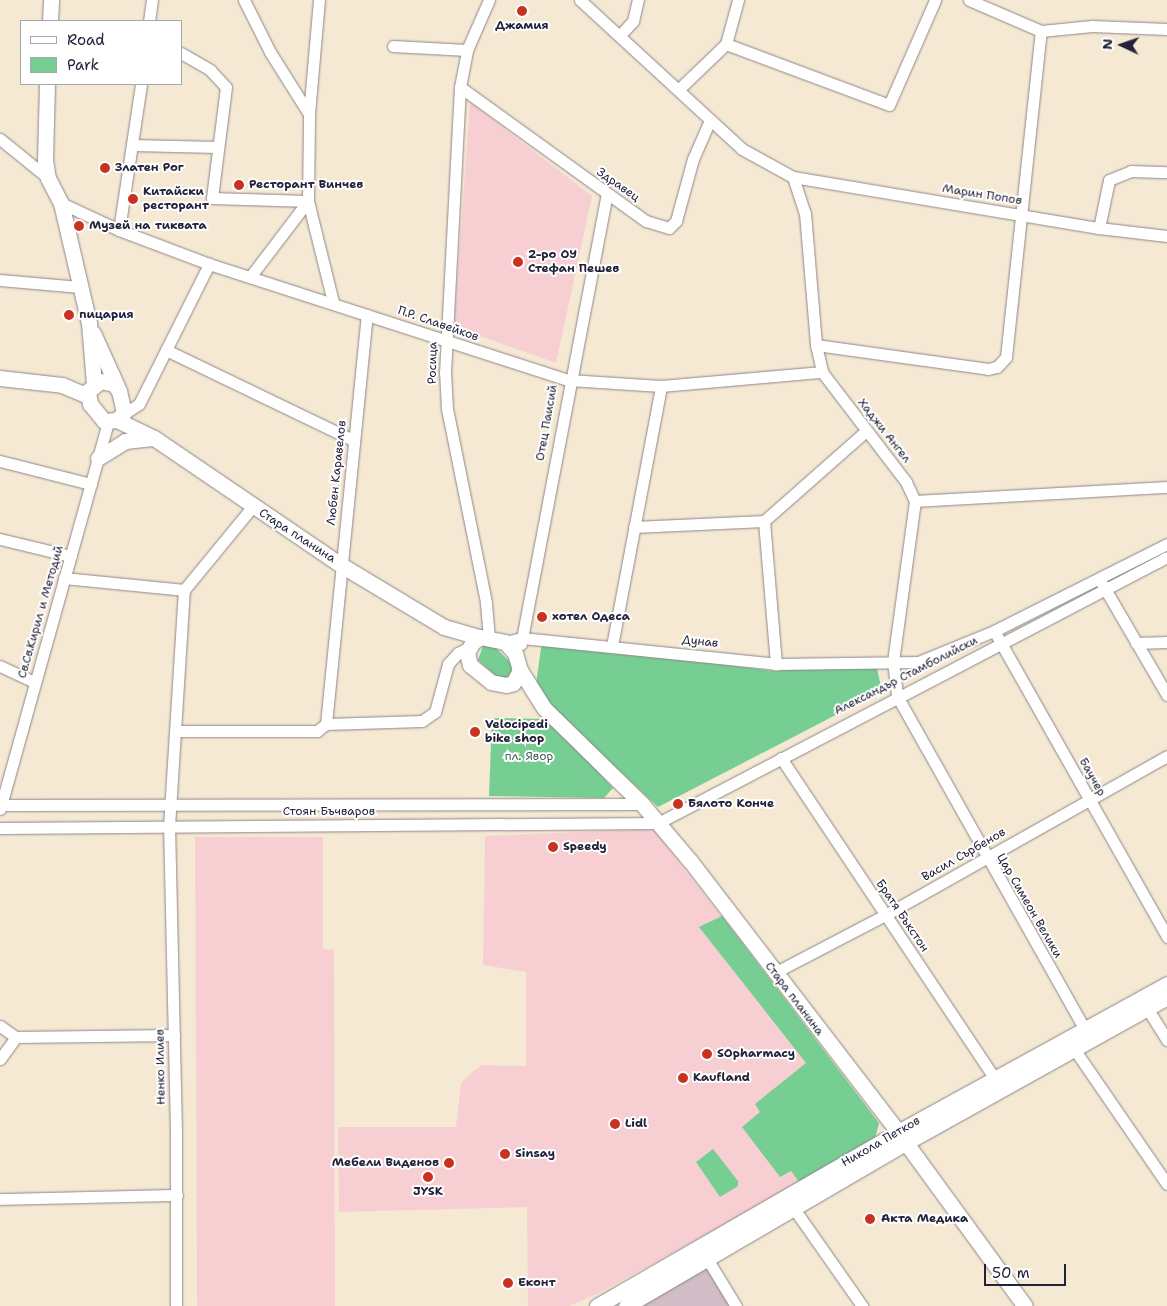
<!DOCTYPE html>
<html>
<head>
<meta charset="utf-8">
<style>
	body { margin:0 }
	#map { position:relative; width:1167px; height:1306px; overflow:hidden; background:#f5e9d4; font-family:"Shantell Sans",sans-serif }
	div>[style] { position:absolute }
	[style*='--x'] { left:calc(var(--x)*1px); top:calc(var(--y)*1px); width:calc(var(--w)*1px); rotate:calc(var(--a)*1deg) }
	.built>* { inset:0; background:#f7cfd2 }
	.industrial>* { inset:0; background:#d2bdc6 }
	.green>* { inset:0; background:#77ce93 }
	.roads { filter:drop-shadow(0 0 1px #8c8688) drop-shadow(0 0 1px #8c8688) }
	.street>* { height:11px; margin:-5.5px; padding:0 5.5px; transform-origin:5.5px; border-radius:5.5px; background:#fff }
	.secondary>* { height:15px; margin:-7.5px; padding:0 7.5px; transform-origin:7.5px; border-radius:7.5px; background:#fff }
	.dots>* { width:14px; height:14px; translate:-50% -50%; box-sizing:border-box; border:2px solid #fff; border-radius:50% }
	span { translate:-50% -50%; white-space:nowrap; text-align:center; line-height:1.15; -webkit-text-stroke:4px #fff; paint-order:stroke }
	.poi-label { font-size:12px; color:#22223b; font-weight:700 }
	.left { translate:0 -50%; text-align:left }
	.right { translate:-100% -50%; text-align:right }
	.street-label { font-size:12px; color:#22223b }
	.park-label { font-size:12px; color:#405e5a }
	.legend { position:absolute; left:20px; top:20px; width:162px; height:65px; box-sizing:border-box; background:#fff; border:1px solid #a7a7b1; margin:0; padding:6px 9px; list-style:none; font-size:15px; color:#22223b }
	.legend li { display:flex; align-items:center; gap:10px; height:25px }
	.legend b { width:25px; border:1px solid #a7a7b1 }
	.north { position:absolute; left:1097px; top:20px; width:50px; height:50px; -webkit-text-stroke:4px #fff; paint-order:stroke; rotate:273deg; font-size:14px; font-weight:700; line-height:20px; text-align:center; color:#22223b }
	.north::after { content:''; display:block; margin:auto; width:18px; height:22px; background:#22223b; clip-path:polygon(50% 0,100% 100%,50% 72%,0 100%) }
	.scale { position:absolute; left:984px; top:1264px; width:82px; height:22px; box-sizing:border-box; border:2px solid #22223b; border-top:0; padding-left:6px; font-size:15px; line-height:18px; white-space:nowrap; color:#22223b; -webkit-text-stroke:4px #fff; paint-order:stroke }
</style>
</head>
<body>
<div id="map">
	<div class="built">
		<i style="clip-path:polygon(470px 102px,592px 196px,556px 363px,454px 327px)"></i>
		<i style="clip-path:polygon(654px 829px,879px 1123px,800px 1183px,599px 1293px,569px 1306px,528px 1306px,527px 1207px,339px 1212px,338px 1127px,456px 1127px,461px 1083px,471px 1073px,482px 1065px,526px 1066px,526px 972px,483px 965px,485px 836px)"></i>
		<i style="clip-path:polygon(195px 837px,323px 837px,323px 949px,334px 950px,335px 1306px,197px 1306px)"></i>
	</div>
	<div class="industrial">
		<i style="clip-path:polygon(706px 1260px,735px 1306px,626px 1306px)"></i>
	</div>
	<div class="green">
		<i style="clip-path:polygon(542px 641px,774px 671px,876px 664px,882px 691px,658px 807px,535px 691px)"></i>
		<i style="clip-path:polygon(493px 645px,513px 665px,512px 674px,505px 679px,498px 678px,478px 660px,483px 646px)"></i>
		<i style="clip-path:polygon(492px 718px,549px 719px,613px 788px,604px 798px,489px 796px)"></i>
		<i style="clip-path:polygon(722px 916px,879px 1123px,875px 1139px,800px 1183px,791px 1171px,780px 1177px,742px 1127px,760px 1112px,755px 1104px,806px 1063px,699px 927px)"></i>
		<i style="clip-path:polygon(713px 1149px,738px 1181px,738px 1186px,720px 1197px,696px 1162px)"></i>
	</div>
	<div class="roads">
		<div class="street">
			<i style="--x:244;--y:0;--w:58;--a:63.4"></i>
			<i style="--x:270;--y:52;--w:73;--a:57.8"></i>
			<i style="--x:580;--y:0;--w:220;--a:42.6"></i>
			<i style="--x:742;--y:149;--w:58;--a:28.8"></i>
			<i style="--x:793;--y:177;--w:310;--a:9.5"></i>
			<i style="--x:1099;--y:228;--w:68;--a:6.7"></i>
			<i style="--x:969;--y:0;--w:78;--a:23.3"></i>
			<i style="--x:1041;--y:31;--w:51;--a:-5.6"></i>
			<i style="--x:1092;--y:26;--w:75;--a:2.3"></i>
			<i style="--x:149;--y:21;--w:21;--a:-82"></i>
			<i style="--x:621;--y:34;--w:18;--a:-47"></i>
			<i style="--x:633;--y:21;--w:22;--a:-77"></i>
			<i style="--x:726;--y:44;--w:174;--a:20.5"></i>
			<i style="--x:889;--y:105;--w:115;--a:-66.3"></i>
			<i style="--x:393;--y:46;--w:74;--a:3.1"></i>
			<i style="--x:181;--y:53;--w:34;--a:30"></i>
			<i style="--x:210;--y:70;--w:23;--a:47"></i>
			<i style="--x:226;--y:87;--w:112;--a:97.2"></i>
			<i style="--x:212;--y:198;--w:96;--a:1.8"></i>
			<i style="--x:308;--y:201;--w:104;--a:76.1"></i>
			<i style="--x:460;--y:87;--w:229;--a:35.8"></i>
			<i style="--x:646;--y:221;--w:24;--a:17"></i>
			<i style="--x:669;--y:228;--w:10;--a:-45"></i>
			<i style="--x:676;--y:221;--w:64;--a:-74.7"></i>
			<i style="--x:693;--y:159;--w:43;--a:-66.4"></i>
			<i style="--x:679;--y:89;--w:65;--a:-43.8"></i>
			<i style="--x:726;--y:44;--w:46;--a:-74.7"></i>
			<i style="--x:0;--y:139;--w:62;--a:39.1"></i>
			<i style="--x:132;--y:145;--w:85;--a:1.3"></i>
			<i style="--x:793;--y:177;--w:38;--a:72"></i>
			<i style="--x:805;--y:213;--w:132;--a:85.2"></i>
			<i style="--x:816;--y:345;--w:28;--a:77"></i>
			<i style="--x:822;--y:372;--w:138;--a:52.6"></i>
			<i style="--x:906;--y:482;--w:21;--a:65"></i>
			<i style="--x:915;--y:501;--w:162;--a:97.8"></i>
			<i style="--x:893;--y:662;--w:34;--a:83"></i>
			<i style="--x:897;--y:696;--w:389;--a:60.6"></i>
			<i style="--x:61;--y:203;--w:64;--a:25"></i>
			<i style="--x:119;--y:230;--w:96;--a:20.7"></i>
			<i style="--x:209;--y:264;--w:378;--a:17.9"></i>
			<i style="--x:569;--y:380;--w:92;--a:3.7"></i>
			<i style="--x:661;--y:386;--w:162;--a:-5"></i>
			<i style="--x:1099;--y:228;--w:49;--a:-78.2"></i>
			<i style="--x:1109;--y:180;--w:24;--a:-22"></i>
			<i style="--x:1131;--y:171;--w:36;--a:2"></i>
			<i style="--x:119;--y:230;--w:148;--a:-81.4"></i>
			<i style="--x:250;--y:277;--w:96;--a:-52.7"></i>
			<i style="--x:308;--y:201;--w:87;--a:-89.3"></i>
			<i style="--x:309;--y:114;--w:114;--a:-85"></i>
			<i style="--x:0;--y:280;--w:80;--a:5"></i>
			<i style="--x:816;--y:345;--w:174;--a:7.9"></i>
			<i style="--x:988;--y:369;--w:9;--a:-13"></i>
			<i style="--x:997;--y:367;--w:13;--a:-48"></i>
			<i style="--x:1006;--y:357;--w:328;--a:-83.9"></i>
			<i style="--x:166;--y:350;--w:208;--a:25.7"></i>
			<i style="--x:122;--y:415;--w:20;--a:-33"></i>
			<i style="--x:139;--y:404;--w:157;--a:-63.4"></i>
			<i style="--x:0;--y:461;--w:94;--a:14.2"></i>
			<i style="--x:915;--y:501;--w:252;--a:-3.2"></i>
			<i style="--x:764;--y:521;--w:144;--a:85.2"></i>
			<i style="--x:634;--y:527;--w:130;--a:-2.6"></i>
			<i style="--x:764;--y:521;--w:136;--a:-41.4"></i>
			<i style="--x:0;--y:539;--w:73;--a:13.5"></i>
			<i style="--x:64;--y:578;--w:121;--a:5.7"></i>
			<i style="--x:1101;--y:582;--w:131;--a:59.7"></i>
			<i style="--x:997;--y:636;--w:346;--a:60.5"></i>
			<i style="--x:489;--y:638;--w:36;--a:-95"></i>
			<i style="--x:486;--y:602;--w:197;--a:-101.4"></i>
			<i style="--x:447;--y:409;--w:36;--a:-93"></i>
			<i style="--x:445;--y:373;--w:286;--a:-87"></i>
			<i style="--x:460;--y:87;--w:38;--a:-79"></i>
			<i style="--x:467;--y:50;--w:55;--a:-66.3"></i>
			<i style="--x:505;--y:642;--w:17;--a:-13"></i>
			<i style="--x:522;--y:638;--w:255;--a:5.8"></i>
			<i style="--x:776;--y:664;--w:142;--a:-0.8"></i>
			<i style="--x:918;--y:662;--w:82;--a:-22.2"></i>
			<i style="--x:994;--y:631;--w:194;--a:-26.7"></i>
			<i style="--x:1136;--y:643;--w:31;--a:-2"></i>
			<i style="--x:521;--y:644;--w:458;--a:-79.2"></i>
			<i style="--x:612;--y:646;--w:265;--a:-79.3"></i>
			<i style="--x:0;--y:666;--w:38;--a:25"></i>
			<i style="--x:326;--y:724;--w:411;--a:-84.3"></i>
			<i style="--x:176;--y:731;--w:141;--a:0"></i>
			<i style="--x:317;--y:731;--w:11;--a:-38"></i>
			<i style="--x:326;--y:724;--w:96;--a:-1.8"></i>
			<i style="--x:422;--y:721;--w:16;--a:-35"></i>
			<i style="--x:435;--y:712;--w:50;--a:-74.8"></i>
			<i style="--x:448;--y:664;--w:15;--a:-48"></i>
			<i style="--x:458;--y:653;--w:13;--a:-27"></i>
			<i style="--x:781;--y:758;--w:393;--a:56.3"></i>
			<i style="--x:1;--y:805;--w:641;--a:-0.09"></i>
			<i style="--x:0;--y:809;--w:402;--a:-74.4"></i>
			<i style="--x:0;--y:828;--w:658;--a:-0.44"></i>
			<i style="--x:658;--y:823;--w:574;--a:-27.59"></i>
			<i style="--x:774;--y:973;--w:125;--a:-27.6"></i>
			<i style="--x:885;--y:915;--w:324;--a:-29.4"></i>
			<i style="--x:1147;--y:1008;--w:38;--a:58"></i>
			<i style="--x:0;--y:1026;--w:19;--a:35"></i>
			<i style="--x:16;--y:1037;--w:158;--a:-0.7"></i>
			<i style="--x:1070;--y:1043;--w:171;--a:55.5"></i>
			<i style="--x:0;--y:1059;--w:27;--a:-54"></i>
			<i style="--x:0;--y:1199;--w:177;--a:-1.3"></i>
			<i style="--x:790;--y:1203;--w:126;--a:55"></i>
			<i style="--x:703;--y:1252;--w:63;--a:58.6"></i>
			<i style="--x:176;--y:1306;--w:174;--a:-90"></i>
			<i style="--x:176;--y:1132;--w:305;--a:-91.3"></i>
			<i style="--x:169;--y:827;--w:237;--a:-86.4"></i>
			<i style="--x:184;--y:590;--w:109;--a:-50.6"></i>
		</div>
		<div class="secondary">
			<i style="--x:50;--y:21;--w:21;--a:-87"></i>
			<i style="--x:47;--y:84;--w:76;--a:91.5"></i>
			<i style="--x:45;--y:160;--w:18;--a:81"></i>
			<i style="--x:48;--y:178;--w:28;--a:63"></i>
			<i style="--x:61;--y:203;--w:123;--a:76.9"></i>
			<i style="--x:89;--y:323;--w:61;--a:85.3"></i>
			<i style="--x:93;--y:333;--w:58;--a:65.6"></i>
			<i style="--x:0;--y:378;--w:62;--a:6.4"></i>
			<i style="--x:62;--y:385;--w:28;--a:23"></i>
			<i style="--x:101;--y:381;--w:13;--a:13"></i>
			<i style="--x:114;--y:384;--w:9;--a:54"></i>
			<i style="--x:119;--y:391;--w:22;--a:77"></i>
			<i style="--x:124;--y:412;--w:11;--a:131"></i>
			<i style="--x:117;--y:420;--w:13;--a:176"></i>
			<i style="--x:104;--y:421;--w:22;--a:-129"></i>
			<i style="--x:90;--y:404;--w:13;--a:-99"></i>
			<i style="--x:88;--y:391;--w:16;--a:-38"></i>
			<i style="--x:117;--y:420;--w:41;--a:25.9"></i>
			<i style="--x:154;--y:438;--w:226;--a:34.2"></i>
			<i style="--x:341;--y:565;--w:120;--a:31"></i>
			<i style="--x:444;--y:627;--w:37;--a:16"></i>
			<i style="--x:98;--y:458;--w:32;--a:-32"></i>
			<i style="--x:125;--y:441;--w:28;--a:-6"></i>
			<i style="--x:480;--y:637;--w:25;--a:11"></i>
			<i style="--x:505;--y:642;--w:15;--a:48"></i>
			<i style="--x:515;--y:653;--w:18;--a:74"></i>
			<i style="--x:520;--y:670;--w:15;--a:118"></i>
			<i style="--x:513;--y:683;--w:7;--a:164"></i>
			<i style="--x:506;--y:685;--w:15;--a:-169"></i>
			<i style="--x:491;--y:682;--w:27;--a:-141"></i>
			<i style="--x:470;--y:665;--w:12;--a:-104"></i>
			<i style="--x:467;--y:653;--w:11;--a:-63"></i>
			<i style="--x:472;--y:643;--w:10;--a:-37"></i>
			<i style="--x:520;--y:670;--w:45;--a:57.7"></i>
			<i style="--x:544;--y:708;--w:137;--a:44.4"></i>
			<i style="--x:642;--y:804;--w:76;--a:49.8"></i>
			<i style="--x:691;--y:862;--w:340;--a:52.5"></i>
			<i style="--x:898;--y:1132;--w:215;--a:53.9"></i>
			<i style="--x:597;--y:1306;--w:348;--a:-30"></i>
			<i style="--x:898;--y:1132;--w:307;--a:-28.8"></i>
			<i style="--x:626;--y:1306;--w:323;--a:-30.3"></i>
			<i style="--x:905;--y:1143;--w:300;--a:-29.1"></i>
		</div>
	</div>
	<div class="dots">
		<i style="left:522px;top:11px;background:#c8321e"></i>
		<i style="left:105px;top:168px;background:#c8321e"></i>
		<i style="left:239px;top:185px;background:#c8321e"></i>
		<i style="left:133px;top:199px;background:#c8321e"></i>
		<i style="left:79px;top:226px;background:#c8321e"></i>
		<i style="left:518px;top:262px;background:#c8321e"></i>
		<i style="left:69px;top:315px;background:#c8321e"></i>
		<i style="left:542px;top:617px;background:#c8321e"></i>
		<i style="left:475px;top:732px;background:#c8321e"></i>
		<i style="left:678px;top:804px;background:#c8321e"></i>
		<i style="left:553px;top:847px;background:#c8321e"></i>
		<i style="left:707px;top:1054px;background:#c8321e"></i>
		<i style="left:683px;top:1078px;background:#c8321e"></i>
		<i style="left:615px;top:1124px;background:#c8321e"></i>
		<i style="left:505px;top:1154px;background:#c8321e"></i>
		<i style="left:449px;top:1163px;background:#c8321e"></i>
		<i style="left:428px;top:1177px;background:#c8321e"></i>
		<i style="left:870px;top:1219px;background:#c8321e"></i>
		<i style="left:508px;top:1283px;background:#c8321e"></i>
	</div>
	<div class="poi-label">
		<span style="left:522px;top:26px">Джамия</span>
		<span class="left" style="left:115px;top:168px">Златен Рог</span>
		<span class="left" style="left:249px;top:185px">Ресторант Винчев</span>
		<span class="left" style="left:143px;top:199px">Китайски<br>ресторант</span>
		<span class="left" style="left:89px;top:226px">Музей на тиквата</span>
		<span class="left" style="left:528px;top:262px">2-ро ОУ<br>Стефан Пешев</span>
		<span class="left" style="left:79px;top:315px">пицария</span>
		<span class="left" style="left:552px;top:617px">хотел Одеса</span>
		<span class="left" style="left:485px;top:732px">Velocipedi<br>bike shop</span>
		<span class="left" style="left:688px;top:804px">Бялото Конче</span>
		<span class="left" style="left:563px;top:847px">Speedy</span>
		<span class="left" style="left:717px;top:1054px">SOpharmacy</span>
		<span class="left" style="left:693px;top:1078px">Kaufland</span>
		<span class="left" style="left:625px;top:1124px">Lidl</span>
		<span class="left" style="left:515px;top:1154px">Sinsay</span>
		<span class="right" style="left:439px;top:1163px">Мебели Виденов</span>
		<span style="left:428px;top:1192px">JYSK</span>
		<span class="left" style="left:881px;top:1219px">Акта Медика</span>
		<span class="left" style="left:518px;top:1283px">Еконт</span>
	</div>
	<div class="street-label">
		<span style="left:618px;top:185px;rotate:35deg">Здравец</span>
		<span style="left:982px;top:195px;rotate:9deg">Марин Попов</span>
		<span style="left:438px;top:324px;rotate:19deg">П.Р. Славейков</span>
		<span style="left:433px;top:363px;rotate:-89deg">Росица</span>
		<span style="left:547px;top:423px;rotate:-80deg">Отец Паисий</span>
		<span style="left:884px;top:431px;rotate:52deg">Хаджи Ангел</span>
		<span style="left:337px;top:473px;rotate:-84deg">Любен Каравелов</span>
		<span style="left:297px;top:536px;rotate:33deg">Стара планина</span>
		<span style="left:41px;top:612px;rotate:-74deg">Св.Св.Кирил и Методий</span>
		<span style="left:700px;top:642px;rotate:6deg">Дунав</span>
		<span style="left:906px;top:676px;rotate:-27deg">Александър Стамболийски</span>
		<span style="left:1092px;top:777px;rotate:61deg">Баучер</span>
		<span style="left:329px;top:812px">Стоян Бъчваров</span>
		<span style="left:964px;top:855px;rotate:-30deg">Васил Сърбенов</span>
		<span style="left:1029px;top:906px;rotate:60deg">Цар Симеон Велики</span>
		<span style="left:902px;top:916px;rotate:56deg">Братя Бъкстон</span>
		<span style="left:794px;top:999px;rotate:53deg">Стара планина</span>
		<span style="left:161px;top:1067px;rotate:-91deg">Ненко Илиев</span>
		<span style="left:881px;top:1142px;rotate:-30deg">Никола Петков</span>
	</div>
	<div class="park-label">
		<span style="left:529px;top:757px">пл. Явор</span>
	</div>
	<ul class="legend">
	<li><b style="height:6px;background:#fff"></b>Road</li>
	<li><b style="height:14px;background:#77ce93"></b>Park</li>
	</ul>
	<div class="north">N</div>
	<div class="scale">50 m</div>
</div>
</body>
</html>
